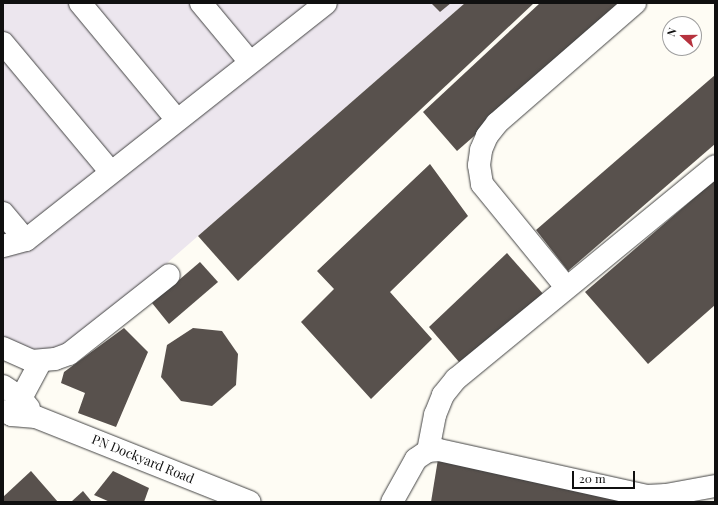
<!DOCTYPE html>
<html>
<head>
<meta charset="utf-8">
<style>
	body { margin:0 }
	#map { position:relative; width:718px; height:505px; overflow:hidden; background:#fefcf4; font-family:"Playfair Display",serif }
	div>[style] { position:absolute }
	[style*='--x'] { left:calc(var(--x)*1px); top:calc(var(--y)*1px); width:calc(var(--w)*1px); rotate:calc(var(--a)*1deg) }
	.industrial>* { inset:0; background:#ece6ee }
	.building>* { inset:0; background:#58514d }
	.roads { filter:drop-shadow(0 0 1px #434343) drop-shadow(0 0 1px #434343) }
	.minor>* { height:22px; margin:-11px; padding:0 11px; transform-origin:11px; border-radius:11px; background:#fff }
	span { translate:-50% -50%; white-space:nowrap; text-align:center; line-height:1.15; -webkit-text-stroke:4px #fff; paint-order:stroke }
	.street-label { font-size:13px; color:#101010 }
	.frame { position:absolute; inset:0; border:4px solid #101010; pointer-events:none }
	.north { position:absolute; left:662px; top:16px; width:40px; height:40px; box-sizing:border-box; background:#fff; border:1px solid #9f9f9f; border-radius:50%; rotate:291deg; font-size:11px; font-weight:700; line-height:16px; text-align:center; color:#101010 }
	.north::after { content:''; display:block; margin:auto; width:14px; height:18px; background:#b6323e; clip-path:polygon(50% 0,100% 100%,50% 72%,0 100%) }
	.scale { position:absolute; left:572px; top:471px; width:63px; height:18px; box-sizing:border-box; border:2px solid #101010; border-top:0; padding-left:5px; font-size:12px; line-height:14px; white-space:nowrap; color:#101010; -webkit-text-stroke:3px #fff; paint-order:stroke }
</style>
</head>
<body>
<div id="map">
	<div class="industrial">
		<i style="clip-path:polygon(3px 3px,465px 3px,88px 332px,67px 347px,41px 350px,15px 347px,3px 340px)"></i>
	</div>
	<div class="building">
		<i style="clip-path:polygon(431px 3px,451px 3px,440px 12px)"></i>
		<i style="clip-path:polygon(465px 3px,534px 3px,238px 281px,198px 236px)"></i>
		<i style="clip-path:polygon(540px 3px,627px 3px,457px 151px,423px 112px)"></i>
		<i style="clip-path:polygon(715px 75px,715px 144px,568px 271px,536px 230px)"></i>
		<i style="clip-path:polygon(430px 164px,468px 216px,390px 292px,432px 339px,371px 399px,301px 322px,334px 289px,317px 271px)"></i>
		<i style="clip-path:polygon(715px 180px,715px 305px,648px 364px,585px 292px)"></i>
		<i style="clip-path:polygon(507px 253px,545px 296px,465px 369px,429px 327px)"></i>
		<i style="clip-path:polygon(200px 262px,218px 282px,169px 324px,152px 303px)"></i>
		<i style="clip-path:polygon(124px 328px,148px 352px,116px 427px,78px 413px,85px 393px,61px 383px,64px 372px)"></i>
		<i style="clip-path:polygon(193px 328px,222px 331px,238px 354px,236px 385px,212px 406px,181px 401px,161px 377px,167px 345px)"></i>
		<i style="clip-path:polygon(438px 459px,643px 502px,431px 502px)"></i>
		<i style="clip-path:polygon(31px 471px,58px 502px,3px 502px,3px 497px)"></i>
		<i style="clip-path:polygon(113px 471px,149px 488px,144px 502px,110px 502px,94px 495px)"></i>
		<i style="clip-path:polygon(83px 491px,92px 502px,71px 502px)"></i>
	</div>
	<div class="roads">
		<div class="minor">
			<i style="--x:80;--y:3;--w:152;--a:50.3"></i>
			<i style="--x:201;--y:3;--w:77;--a:50.3"></i>
			<i style="--x:3;--y:43;--w:168;--a:50.1"></i>
			<i style="--x:3;--y:213;--w:35;--a:50"></i>
			<i style="--x:3;--y:246;--w:24;--a:-15"></i>
			<i style="--x:26;--y:240;--w:382;--a:-38.3"></i>
			<i style="--x:566;--y:287;--w:133;--a:-129.2"></i>
			<i style="--x:482;--y:184;--w:19;--a:-99"></i>
			<i style="--x:479;--y:165;--w:15;--a:-82"></i>
			<i style="--x:481;--y:150;--w:15;--a:-67"></i>
			<i style="--x:487;--y:136;--w:16;--a:-52"></i>
			<i style="--x:497;--y:123;--w:183;--a:-41"></i>
			<i style="--x:3;--y:348;--w:32;--a:24"></i>
			<i style="--x:32;--y:361;--w:23;--a:-5"></i>
			<i style="--x:55;--y:359;--w:15;--a:-20"></i>
			<i style="--x:69;--y:354;--w:127;--a:-38.3"></i>
			<i style="--x:3;--y:386;--w:20;--a:33"></i>
			<i style="--x:20;--y:397;--w:14;--a:51"></i>
			<i style="--x:3;--y:411;--w:10;--a:24"></i>
			<i style="--x:12;--y:415;--w:24;--a:5"></i>
			<i style="--x:36;--y:417;--w:230;--a:21.7"></i>
			<i style="--x:12;--y:415;--w:61;--a:-61.8"></i>
			<i style="--x:428;--y:451;--w:37;--a:-79"></i>
			<i style="--x:435;--y:415;--w:22;--a:-68"></i>
			<i style="--x:443;--y:395;--w:21;--a:-51"></i>
			<i style="--x:456;--y:379;--w:335;--a:-39.4"></i>
			<i style="--x:392;--y:502;--w:49;--a:-60.8"></i>
			<i style="--x:416;--y:459;--w:14;--a:-34"></i>
			<i style="--x:428;--y:451;--w:11;--a:-5"></i>
			<i style="--x:439;--y:450;--w:213;--a:12.5"></i>
			<i style="--x:647;--y:496;--w:19;--a:-3"></i>
			<i style="--x:666;--y:495;--w:50;--a:-10.4"></i>
		</div>
	</div>
	<div class="street-label">
		<span style="left:143px;top:459px;rotate:22deg">PN Dockyard Road</span>
	</div>
	<div class="frame"></div>
	<div class="north">N</div>
	<div class="scale">20 m</div>
</div>
</body>
</html>
